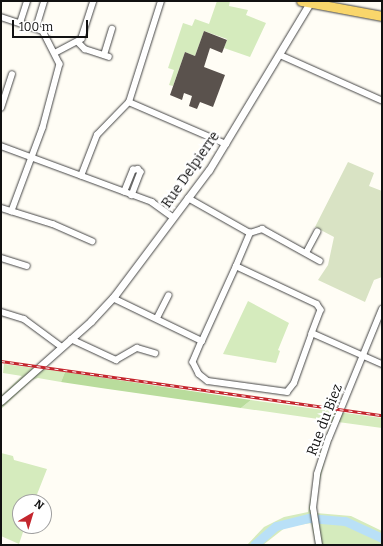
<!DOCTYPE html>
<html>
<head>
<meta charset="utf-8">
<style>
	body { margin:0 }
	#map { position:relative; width:383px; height:546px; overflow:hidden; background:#fffdf5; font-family:Bitter,serif }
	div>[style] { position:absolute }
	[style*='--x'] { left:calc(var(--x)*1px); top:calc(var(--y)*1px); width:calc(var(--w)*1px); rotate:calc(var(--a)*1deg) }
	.green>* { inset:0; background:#d5ebbd }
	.forest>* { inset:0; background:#b9dc9c }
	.cemetery>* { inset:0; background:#d9e3c4 }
	.river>* { height:9px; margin:-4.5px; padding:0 4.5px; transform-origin:4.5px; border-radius:4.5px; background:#b9e0f7 }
	.building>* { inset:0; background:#5a524d }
	.roads { filter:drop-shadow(0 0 1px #444) drop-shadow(0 0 1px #444) }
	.minor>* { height:5.5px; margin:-2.75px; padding:0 2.75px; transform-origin:2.75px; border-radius:2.75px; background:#fff }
	.tertiary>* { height:7px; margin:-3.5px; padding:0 3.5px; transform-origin:3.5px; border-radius:3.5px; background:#fff }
	.primary>* { height:9px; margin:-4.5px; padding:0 4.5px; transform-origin:4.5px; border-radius:4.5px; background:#f9d66b }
	.rail>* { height:3px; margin-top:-1.5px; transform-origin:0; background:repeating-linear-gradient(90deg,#fff 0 4.5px,#c4262e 0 9px); box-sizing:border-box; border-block:1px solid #c4262e }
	span { translate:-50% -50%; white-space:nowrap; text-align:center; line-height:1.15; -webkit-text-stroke:4px #fff; paint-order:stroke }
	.street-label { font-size:14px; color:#111 }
	.frame { position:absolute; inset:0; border:2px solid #111; pointer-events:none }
	.north { position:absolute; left:12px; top:494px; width:40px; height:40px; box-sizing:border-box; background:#fff; border:1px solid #a0a0a0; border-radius:50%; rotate:38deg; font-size:11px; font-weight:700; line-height:16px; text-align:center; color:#111 }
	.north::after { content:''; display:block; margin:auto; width:14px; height:18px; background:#c4262e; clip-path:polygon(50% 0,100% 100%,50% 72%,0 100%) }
	.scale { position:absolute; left:12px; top:20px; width:76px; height:18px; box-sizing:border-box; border:2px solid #111; border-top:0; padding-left:5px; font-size:12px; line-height:14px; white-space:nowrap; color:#111; -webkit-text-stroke:3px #fff; paint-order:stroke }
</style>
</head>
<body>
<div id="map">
	<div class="green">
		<i style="clip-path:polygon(217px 1px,230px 1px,229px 6px,248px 10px,246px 15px,266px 23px,250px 57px,224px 48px,227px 39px,204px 31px,195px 56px,185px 52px,173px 86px,169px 85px,174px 70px,168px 68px,183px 23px,192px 26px,195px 19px,209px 24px)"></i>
		<i style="clip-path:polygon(248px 301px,289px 323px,278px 350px,280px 351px,276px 363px,223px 354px)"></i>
		<i style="clip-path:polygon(4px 364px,65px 372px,61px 382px,38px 378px,32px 380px,1px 409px,1px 396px,22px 376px,3px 373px)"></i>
		<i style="clip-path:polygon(251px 400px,382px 418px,382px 428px,338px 422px,326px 455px,315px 501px,316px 513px,351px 516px,382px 531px,382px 545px,316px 545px,311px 523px,286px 527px,263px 545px,247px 545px,264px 527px,284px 517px,308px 512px,320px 453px,332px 421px,241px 408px)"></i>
		<i style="clip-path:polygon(1px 453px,13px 456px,14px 460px,47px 469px,34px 502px,20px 502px,20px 526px,25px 526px,19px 544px,1px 536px)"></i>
	</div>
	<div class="forest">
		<i style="clip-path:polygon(65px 372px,251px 400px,241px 408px,101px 388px,61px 382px)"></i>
	</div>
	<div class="cemetery">
		<i style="clip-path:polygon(348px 162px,374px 173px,369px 186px,382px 191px,382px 277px,374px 280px,365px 302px,318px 280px,328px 265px,334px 237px,315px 227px)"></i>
	</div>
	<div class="river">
		<i style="--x:254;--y:545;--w:29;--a:-41"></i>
		<i style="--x:276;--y:526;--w:34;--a:-14"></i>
		<i style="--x:309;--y:518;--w:36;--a:5"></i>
		<i style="--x:345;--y:521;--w:41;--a:24.7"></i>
	</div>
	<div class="building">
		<i style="clip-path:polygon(204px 31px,227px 40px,222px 53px,210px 48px,204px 67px,225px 75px,213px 107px,200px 102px,197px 109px,189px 106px,192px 96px,184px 93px,182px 100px,170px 95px,185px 52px,195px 56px)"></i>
	</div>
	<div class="roads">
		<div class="minor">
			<i style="--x:1;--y:17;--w:44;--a:18.4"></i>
			<i style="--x:43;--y:31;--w:37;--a:63"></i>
			<i style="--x:60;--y:64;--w:66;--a:104.9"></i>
			<i style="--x:43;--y:128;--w:89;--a:110.5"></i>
			<i style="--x:20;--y:23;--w:23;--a:-72"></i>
			<i style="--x:36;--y:28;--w:28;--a:-73"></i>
			<i style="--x:78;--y:42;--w:10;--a:45"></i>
			<i style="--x:85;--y:49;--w:25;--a:18"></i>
			<i style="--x:55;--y:53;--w:30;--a:-28"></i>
			<i style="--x:81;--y:39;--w:40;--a:-72"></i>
			<i style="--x:104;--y:55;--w:27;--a:-73"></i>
			<i style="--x:280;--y:55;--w:111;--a:24"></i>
			<i style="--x:129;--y:102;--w:106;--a:23.4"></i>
			<i style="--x:1;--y:108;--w:35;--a:-72"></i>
			<i style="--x:1;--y:146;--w:161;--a:20.3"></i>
			<i style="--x:152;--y:202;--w:26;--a:36"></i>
			<i style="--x:81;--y:176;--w:44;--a:-68.7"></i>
			<i style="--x:97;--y:135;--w:46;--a:-45.9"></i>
			<i style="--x:129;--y:102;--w:106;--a:-72.4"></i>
			<i style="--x:124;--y:192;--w:24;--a:-68"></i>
			<i style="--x:133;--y:170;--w:5;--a:-11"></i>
			<i style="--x:138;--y:169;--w:4;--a:45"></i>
			<i style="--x:141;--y:172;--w:25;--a:111"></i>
			<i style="--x:188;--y:198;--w:71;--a:29.4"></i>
			<i style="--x:250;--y:233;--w:13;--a:-18"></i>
			<i style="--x:262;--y:229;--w:66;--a:28.9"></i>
			<i style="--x:1;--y:208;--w:54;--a:17.1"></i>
			<i style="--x:53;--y:224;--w:43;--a:23.6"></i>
			<i style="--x:306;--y:253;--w:24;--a:-62"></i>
			<i style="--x:1;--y:258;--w:27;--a:17"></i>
			<i style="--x:236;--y:266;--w:36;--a:-67"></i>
			<i style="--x:113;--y:298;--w:99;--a:25.8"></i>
			<i style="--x:202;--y:341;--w:23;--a:113"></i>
			<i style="--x:193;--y:362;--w:13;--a:63"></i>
			<i style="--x:199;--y:374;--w:11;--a:38"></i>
			<i style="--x:208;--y:381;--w:80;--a:7.9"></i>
			<i style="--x:287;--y:392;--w:11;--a:-52"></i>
			<i style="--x:294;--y:383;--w:53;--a:-70.2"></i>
			<i style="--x:1;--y:312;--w:24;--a:17"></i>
			<i style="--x:24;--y:319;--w:47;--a:36.4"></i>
			<i style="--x:157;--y:318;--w:25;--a:-63"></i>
			<i style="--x:71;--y:339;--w:50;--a:25"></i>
			<i style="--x:116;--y:360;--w:24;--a:-30"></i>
			<i style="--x:137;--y:348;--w:19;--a:16"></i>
			<i style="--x:202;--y:341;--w:82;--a:-65.6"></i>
			<i style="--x:236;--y:266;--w:89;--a:25.1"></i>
			<i style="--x:317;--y:304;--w:7;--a:56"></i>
			<i style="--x:321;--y:310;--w:25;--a:111"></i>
			<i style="--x:312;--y:333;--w:77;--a:23.9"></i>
			<i style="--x:319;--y:545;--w:37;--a:-99"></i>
			<i style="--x:313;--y:508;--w:34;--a:-83"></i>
			<i style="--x:317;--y:474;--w:38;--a:-72"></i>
			<i style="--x:329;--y:438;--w:139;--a:-67.7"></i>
		</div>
		<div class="tertiary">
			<i style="--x:1;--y:401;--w:120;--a:-41.6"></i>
			<i style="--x:91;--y:321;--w:35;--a:-47"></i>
			<i style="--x:115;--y:295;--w:156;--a:-53.1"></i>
			<i style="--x:209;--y:170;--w:197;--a:-58.9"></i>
		</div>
		<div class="primary">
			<i style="--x:301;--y:1;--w:82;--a:10.5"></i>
		</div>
	</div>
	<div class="rail">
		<i style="--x:1;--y:361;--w:385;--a:8.1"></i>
	</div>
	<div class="street-label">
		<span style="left:191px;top:170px;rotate:-55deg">Rue Delpierre</span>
		<span style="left:325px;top:420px;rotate:-69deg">Rue du Biez</span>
	</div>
	<div class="frame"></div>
	<div class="north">N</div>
	<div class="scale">100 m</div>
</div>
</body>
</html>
